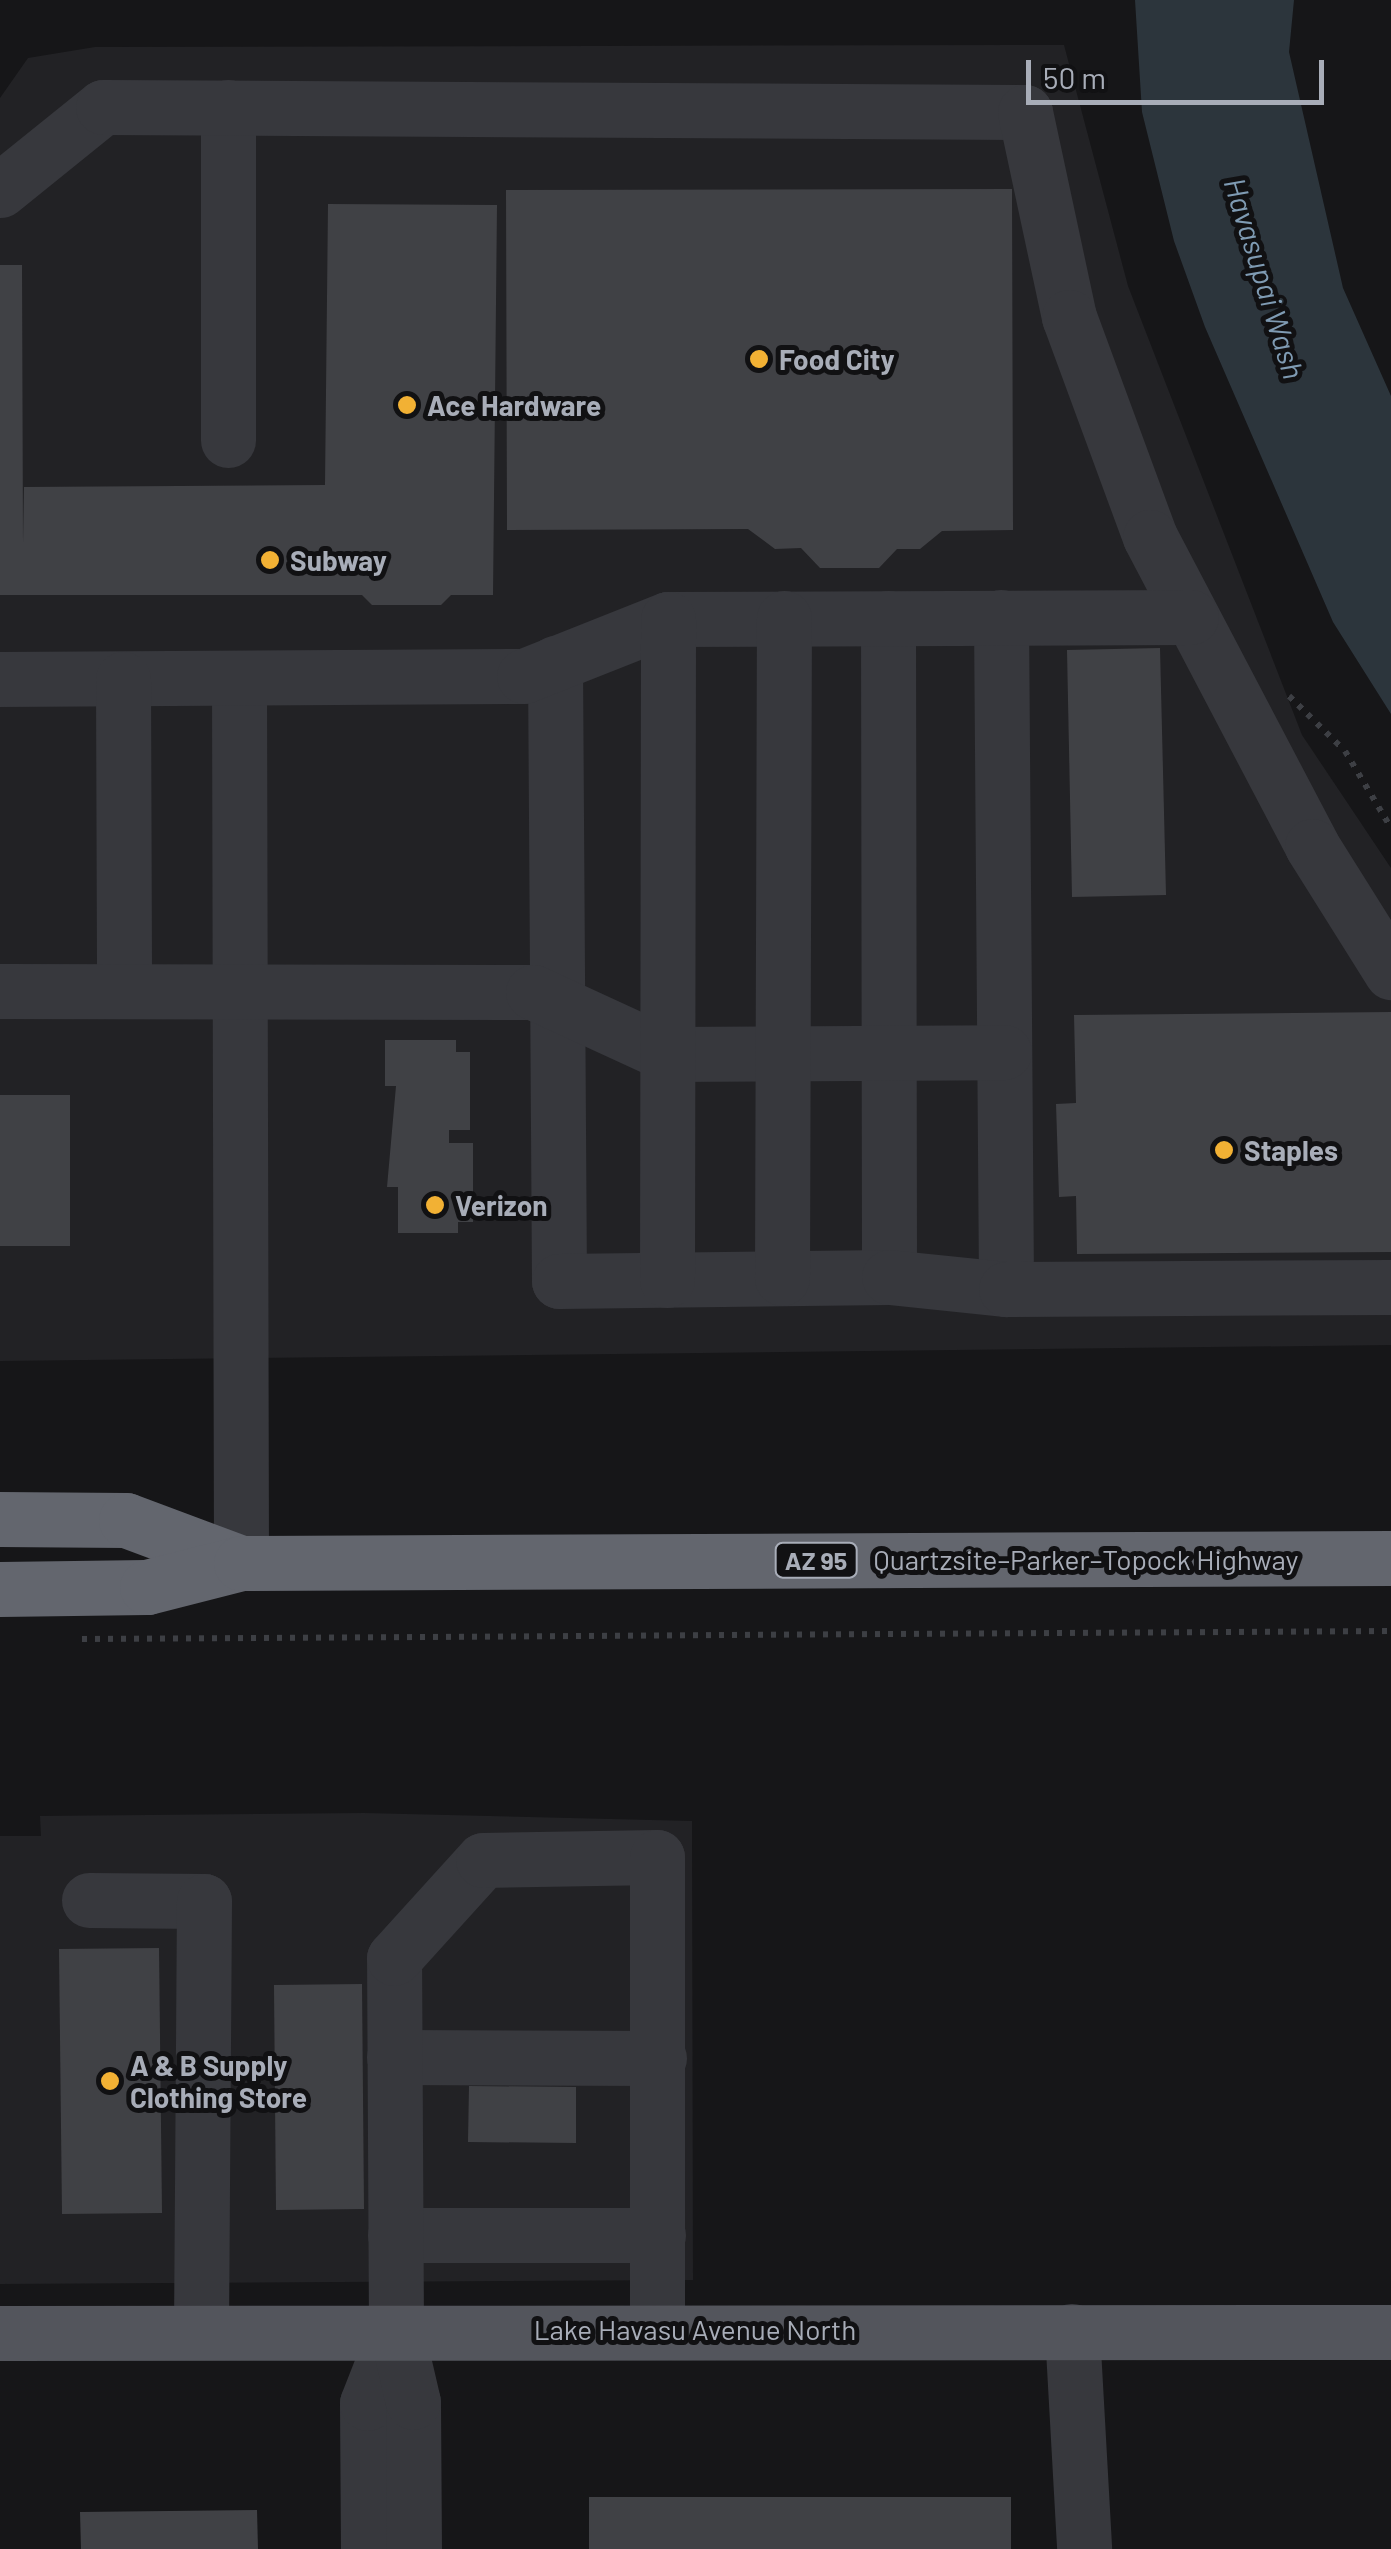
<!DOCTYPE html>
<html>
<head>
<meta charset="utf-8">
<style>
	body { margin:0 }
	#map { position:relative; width:1391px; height:2549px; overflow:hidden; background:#161618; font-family:Barlow,sans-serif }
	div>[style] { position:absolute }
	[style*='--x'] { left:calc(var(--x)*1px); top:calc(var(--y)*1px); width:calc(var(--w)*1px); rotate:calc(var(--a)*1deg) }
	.built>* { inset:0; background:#222225 }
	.water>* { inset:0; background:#2c353c }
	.building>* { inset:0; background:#404145 }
	.path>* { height:6px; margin-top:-3px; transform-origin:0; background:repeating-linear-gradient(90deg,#3d3f44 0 5px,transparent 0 13px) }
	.minor>* { height:55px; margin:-27.5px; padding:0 27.5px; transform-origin:27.5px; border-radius:27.5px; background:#37383d }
	.major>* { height:55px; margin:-27.5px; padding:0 27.5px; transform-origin:27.5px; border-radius:27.5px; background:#53555c }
	.highway>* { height:55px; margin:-27.5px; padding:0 27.5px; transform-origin:27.5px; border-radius:27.5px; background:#63666e }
	.dots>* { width:28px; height:28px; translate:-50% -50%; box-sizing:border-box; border:5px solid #111113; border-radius:50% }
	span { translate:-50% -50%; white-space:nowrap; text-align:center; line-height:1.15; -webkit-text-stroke:10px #111113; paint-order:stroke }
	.shield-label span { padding:2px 8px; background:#111113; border:2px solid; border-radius:8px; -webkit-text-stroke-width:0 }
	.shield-label { font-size:25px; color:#a8adb8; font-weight:700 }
	.poi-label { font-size:28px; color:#a8adb8; font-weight:700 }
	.left { translate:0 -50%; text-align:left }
	.street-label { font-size:28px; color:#a8adb8 }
	.water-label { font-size:30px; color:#7f9bb3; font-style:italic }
	.scale { position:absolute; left:1026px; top:60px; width:298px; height:45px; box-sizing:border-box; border:5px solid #a8adb8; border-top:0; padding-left:12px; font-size:30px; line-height:35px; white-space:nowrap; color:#a8adb8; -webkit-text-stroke:8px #111113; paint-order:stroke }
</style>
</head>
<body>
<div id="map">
	<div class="built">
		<i style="clip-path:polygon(1064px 45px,1128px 286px,1302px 735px,1391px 868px,1391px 1345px,0 1361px,0 98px,28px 58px,95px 47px)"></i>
		<i style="clip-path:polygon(364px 1813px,692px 1821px,693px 2280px,0 2284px,0 1836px,41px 1836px,40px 1816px)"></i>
	</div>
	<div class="water">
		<i style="clip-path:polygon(1135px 0,1294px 0,1289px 52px,1343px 288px,1391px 396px,1391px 714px,1333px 622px,1205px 327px,1174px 241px,1142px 112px)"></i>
	</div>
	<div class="building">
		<i style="clip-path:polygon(1012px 189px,1013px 530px,942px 531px,920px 549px,897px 549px,879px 568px,820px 568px,801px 548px,775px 549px,748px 529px,507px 530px,506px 190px)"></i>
		<i style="clip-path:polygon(328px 204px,497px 205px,493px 595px,451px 595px,441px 605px,372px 605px,362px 595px,0 595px,0 265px,22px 265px,23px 544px,24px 487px,325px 485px)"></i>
		<i style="clip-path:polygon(1160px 648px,1166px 895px,1072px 897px,1067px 650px)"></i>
		<i style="clip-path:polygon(1391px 1012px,1391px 1252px,1077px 1254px,1076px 1196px,1059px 1197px,1056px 1104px,1076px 1103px,1074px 1015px)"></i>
		<i style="clip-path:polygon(385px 1040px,456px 1040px,456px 1052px,470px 1052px,470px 1130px,449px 1130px,449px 1143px,473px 1143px,473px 1222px,458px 1222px,458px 1233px,398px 1233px,398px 1187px,387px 1187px,396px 1086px,385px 1086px)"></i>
		<i style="clip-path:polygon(0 1095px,70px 1095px,70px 1246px,0 1246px)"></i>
		<i style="clip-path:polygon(159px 1948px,162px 2213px,62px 2214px,59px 1949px)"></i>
		<i style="clip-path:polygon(362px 1984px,364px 2209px,276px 2210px,274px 1985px)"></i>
		<i style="clip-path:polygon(469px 2086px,576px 2087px,576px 2143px,468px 2142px)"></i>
		<i style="clip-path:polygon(589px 2497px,1011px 2497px,1011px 2549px,589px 2549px)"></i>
		<i style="clip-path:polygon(257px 2510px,258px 2549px,81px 2549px,80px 2512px)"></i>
	</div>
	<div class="path">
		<i style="--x:1289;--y:696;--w:78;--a:44.5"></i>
		<i style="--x:1345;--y:751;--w:90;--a:59.1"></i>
		<i style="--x:82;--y:1639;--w:1309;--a:-0.35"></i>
	</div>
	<div class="minor">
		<i style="--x:228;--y:107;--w:333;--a:90"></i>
		<i style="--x:0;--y:190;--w:132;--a:-38.9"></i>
		<i style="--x:103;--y:107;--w:922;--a:0.31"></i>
		<i style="--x:1025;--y:112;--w:210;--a:77.9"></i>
		<i style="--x:1069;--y:317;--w:234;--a:69.8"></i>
		<i style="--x:1150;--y:537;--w:349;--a:62.3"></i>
		<i style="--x:1312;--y:846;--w:149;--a:57.9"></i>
		<i style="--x:1001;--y:617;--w:672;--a:89.57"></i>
		<i style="--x:888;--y:618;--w:659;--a:89.91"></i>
		<i style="--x:555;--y:663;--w:618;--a:89.63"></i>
		<i style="--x:559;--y:1281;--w:330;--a:-0.7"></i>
		<i style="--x:889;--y:1277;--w:118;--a:5.9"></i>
		<i style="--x:1006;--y:1289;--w:385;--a:-0.3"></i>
		<i style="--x:239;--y:678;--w:885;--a:89.87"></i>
		<i style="--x:0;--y:679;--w:524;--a:-0.33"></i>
		<i style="--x:524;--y:676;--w:155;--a:-21.6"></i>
		<i style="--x:668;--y:619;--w:523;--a:-0.22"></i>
		<i style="--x:123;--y:679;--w:312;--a:89.8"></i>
		<i style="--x:0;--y:991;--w:533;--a:0.11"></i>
		<i style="--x:533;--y:992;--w:149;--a:24.7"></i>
		<i style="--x:668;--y:1054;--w:336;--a:-0.3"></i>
		<i style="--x:782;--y:1278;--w:660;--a:-89.83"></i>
		<i style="--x:667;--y:1280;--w:661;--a:-89.91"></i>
		<i style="--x:89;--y:1900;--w:115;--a:0.5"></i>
		<i style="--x:204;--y:1901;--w:430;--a:90.4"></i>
		<i style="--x:394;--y:2057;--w:265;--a:0.2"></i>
		<i style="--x:395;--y:2235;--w:263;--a:0"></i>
		<i style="--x:1072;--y:2331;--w:218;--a:86.8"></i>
		<i style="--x:368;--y:2549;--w:146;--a:-90.4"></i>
		<i style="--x:367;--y:2403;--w:79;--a:-68.6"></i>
		<i style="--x:414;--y:2549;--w:147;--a:-90.4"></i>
		<i style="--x:413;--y:2402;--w:75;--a:-103.1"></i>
		<i style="--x:396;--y:2329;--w:371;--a:-90.3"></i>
		<i style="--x:394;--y:1958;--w:132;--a:-47.8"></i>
		<i style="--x:483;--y:1860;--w:174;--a:-1"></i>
		<i style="--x:657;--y:1857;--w:472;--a:90"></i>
	</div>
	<div class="major">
		<i style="--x:0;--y:2333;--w:1391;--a:-0.04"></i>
	</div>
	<div class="highway">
		<i style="--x:0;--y:1519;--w:126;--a:0.5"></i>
		<i style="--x:126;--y:1520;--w:123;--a:20.5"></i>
		<i style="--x:0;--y:1589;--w:147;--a:-0.8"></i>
		<i style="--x:147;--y:1587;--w:97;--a:-14.3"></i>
		<i style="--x:241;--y:1563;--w:1150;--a:-0.25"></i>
	</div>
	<div class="dots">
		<i style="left:759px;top:359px;background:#f2b134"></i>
		<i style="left:407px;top:405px;background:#f2b134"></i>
		<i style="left:270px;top:560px;background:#f2b134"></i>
		<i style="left:1224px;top:1150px;background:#f2b134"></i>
		<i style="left:435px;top:1205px;background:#f2b134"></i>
		<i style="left:110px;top:2081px;background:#f2b134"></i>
	</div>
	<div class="shield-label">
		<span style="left:816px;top:1560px">AZ 95</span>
	</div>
	<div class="poi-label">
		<span class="left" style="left:779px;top:359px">Food City</span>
		<span class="left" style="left:427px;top:405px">Ace Hardware</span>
		<span class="left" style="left:290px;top:560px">Subway</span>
		<span class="left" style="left:1244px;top:1150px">Staples</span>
		<span class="left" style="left:455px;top:1205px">Verizon</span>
		<span class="left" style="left:130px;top:2081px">A &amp; B Supply<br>Clothing Store</span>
	</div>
	<div class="street-label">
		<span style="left:1086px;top:1559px">Quartzsite–Parker–Topock Highway</span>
		<span style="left:695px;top:2329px">Lake Havasu Avenue North</span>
	</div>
	<div class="water-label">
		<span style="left:1265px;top:278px;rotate:73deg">Havasupai Wash</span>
	</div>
	<div class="scale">50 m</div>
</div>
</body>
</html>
